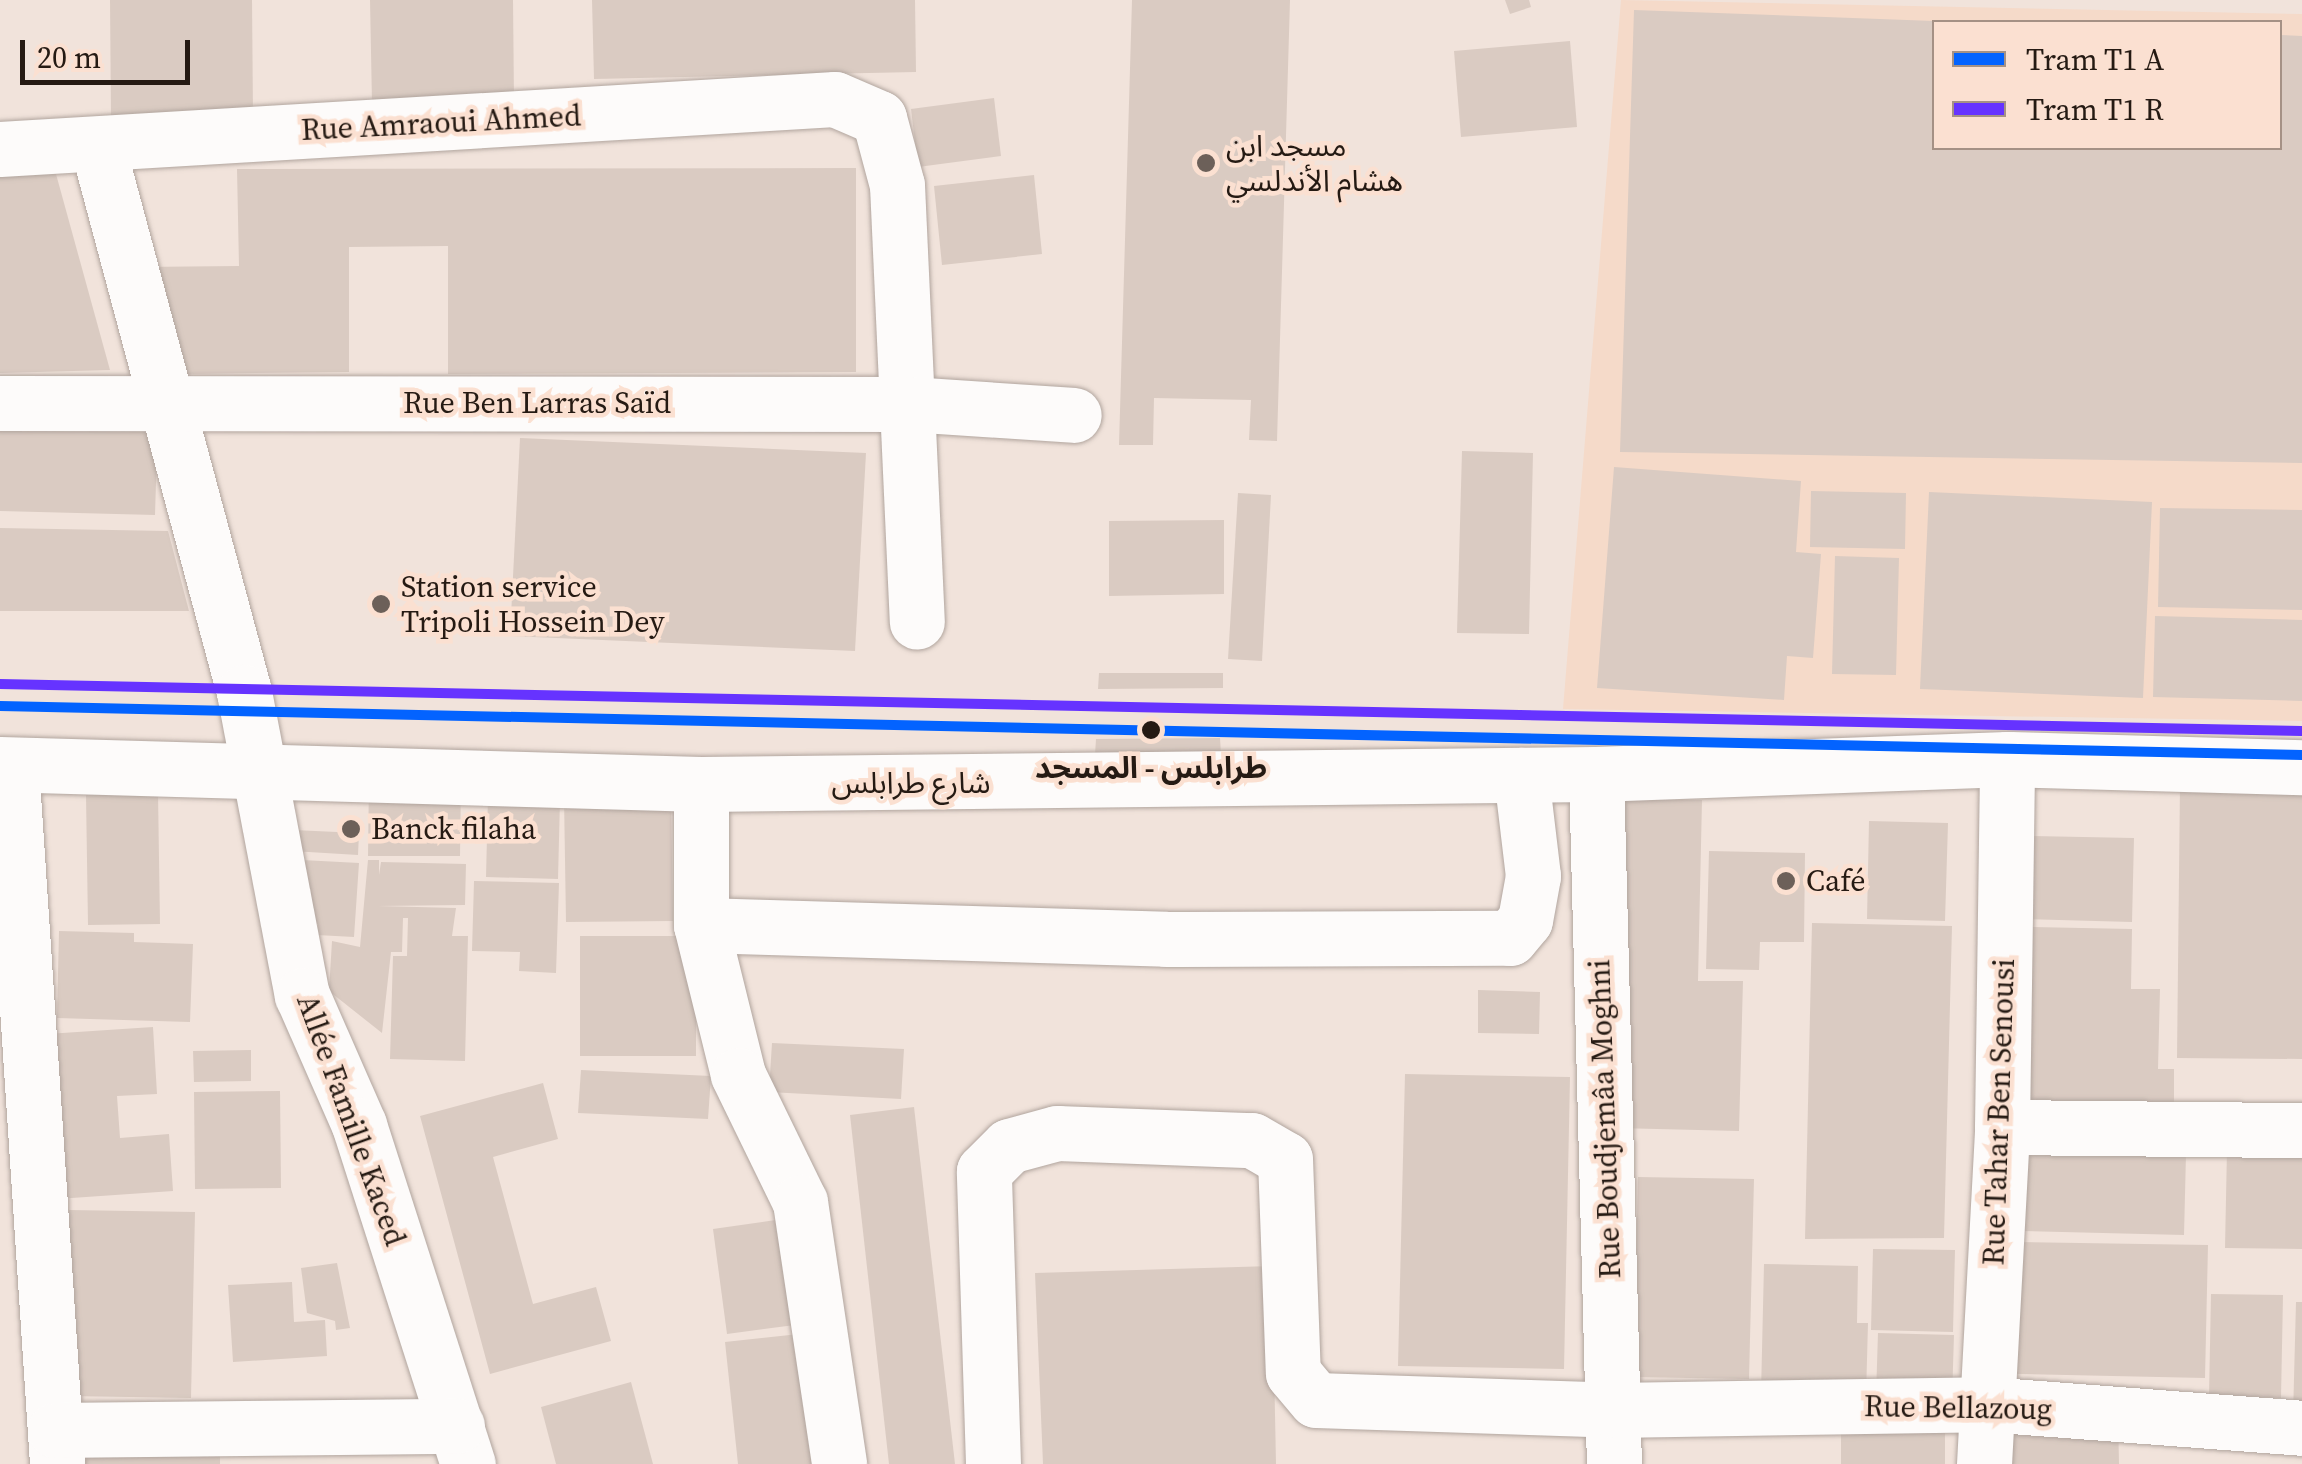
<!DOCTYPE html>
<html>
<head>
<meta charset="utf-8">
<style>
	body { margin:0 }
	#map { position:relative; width:2302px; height:1464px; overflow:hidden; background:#f1e3db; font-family:"Source Serif 4","Noto Sans Arabic",serif }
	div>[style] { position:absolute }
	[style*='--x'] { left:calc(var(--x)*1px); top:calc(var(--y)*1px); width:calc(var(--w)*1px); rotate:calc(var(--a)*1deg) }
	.built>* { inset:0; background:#f5dac9 }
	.building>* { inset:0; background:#dacbc2 }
	.roads { filter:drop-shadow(0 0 2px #b1a59e) drop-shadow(0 0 2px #b1a59e) }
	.minor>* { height:55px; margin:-27.5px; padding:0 27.5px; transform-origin:27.5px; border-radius:27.5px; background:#fdfbfa }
	.major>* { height:55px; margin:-27.5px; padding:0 27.5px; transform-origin:27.5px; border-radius:27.5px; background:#fdfbfa }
	.tram-1>* { height:10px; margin:-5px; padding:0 5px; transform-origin:5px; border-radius:5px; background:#0363ff }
	.tram-2>* { height:10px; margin:-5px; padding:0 5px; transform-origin:5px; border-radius:5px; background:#63f }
	.dots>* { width:28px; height:28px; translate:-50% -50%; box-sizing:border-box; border:5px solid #fbe0d1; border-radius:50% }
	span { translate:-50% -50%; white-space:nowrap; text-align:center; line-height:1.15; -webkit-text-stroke:9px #fbe0d1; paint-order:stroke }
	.street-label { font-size:30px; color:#251a13 }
	.poi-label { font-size:30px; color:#251a13 }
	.left { translate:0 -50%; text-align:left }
	.stop-label { font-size:30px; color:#251a13; font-weight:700 }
	.legend { position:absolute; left:1932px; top:20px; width:350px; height:130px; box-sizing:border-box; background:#fbe0d1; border:2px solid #a59185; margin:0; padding:12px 18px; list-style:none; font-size:30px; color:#251a13 }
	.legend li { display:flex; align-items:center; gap:20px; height:50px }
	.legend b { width:50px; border:2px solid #a59185 }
	.scale { position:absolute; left:20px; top:40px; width:170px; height:45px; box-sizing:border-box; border:5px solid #251a13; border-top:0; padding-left:12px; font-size:30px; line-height:35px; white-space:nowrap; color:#251a13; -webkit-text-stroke:8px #fbe0d1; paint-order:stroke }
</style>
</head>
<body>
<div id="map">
	<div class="built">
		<i style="clip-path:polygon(evenodd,1621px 0,2302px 14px,2302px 721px,1563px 709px,1621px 0,1934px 22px,2280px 22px,2280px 148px,1934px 148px,1934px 22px)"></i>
	</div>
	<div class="building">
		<i style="clip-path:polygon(110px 0,252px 0,253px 116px,111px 118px)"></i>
		<i style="clip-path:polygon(370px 0,513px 0,514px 101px,372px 103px)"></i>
		<i style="clip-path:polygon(592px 0,915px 0,916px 72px,594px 79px)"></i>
		<i style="clip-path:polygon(1132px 0,1290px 0,1277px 441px,1249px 440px,1251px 400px,1154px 398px,1153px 445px,1119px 445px)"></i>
		<i style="clip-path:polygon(1505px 0,1529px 0,1531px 7px,1510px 14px)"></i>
		<i style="clip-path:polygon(1634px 10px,1934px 21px,1934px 148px,2280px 148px,2280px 35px,2302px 36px,2302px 463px,1620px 452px)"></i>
		<i style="clip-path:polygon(1570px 41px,1577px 127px,1461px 137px,1454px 51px)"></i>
		<i style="clip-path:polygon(994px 98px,1001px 156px,918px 167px,911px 109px)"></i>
		<i style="clip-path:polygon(856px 168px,856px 372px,448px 374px,448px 246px,349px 247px,349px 372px,177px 374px,140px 267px,239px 266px,237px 169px)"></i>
		<i style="clip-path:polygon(56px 174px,110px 370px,0 373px,0 175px)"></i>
		<i style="clip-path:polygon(1034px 175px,1042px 254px,942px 265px,934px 186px)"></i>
		<i style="clip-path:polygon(0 415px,158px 418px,155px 515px,0 511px)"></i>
		<i style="clip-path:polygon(520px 438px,866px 453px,855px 651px,510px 636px)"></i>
		<i style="clip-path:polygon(1462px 451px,1533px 453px,1529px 634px,1457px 633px)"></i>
		<i style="clip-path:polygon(1614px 467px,1801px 481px,1796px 552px,1821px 554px,1813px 658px,1787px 656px,1784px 700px,1597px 688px)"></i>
		<i style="clip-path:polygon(1811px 491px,1906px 493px,1905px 549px,1810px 547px)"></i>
		<i style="clip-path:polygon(1929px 492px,2152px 502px,2143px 698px,1920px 689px)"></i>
		<i style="clip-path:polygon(1238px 493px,1271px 495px,1262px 661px,1228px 659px)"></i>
		<i style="clip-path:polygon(2160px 508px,2302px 510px,2302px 610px,2158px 607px)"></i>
		<i style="clip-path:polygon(1224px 520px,1224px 594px,1109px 596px,1109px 521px)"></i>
		<i style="clip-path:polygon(0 528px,168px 531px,189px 611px,0 611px)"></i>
		<i style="clip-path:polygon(1835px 556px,1899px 558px,1896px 675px,1832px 674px)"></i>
		<i style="clip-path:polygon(2155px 616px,2302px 620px,2302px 701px,2153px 697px)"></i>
		<i style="clip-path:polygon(1099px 673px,1223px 673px,1223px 688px,1098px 689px)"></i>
		<i style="clip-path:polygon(1220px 738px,1221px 755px,1095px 755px,1096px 739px)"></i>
		<i style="clip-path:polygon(369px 780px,461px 780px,460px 856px,368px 856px)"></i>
		<i style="clip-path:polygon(2180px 784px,2302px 785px,2302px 1059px,2177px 1058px)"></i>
		<i style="clip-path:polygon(158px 793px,160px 924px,88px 925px,86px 795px)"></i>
		<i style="clip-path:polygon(671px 796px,673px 921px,566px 922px,564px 797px)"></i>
		<i style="clip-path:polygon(488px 797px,560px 799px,558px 879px,486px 877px)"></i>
		<i style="clip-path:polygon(1624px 799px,1702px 800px,1698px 981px,1743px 981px,1739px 1131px,1616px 1128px)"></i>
		<i style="clip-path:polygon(1869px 821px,1948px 823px,1945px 921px,1867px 919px)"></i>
		<i style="clip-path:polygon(293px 830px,359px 833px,358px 855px,292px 851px)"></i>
		<i style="clip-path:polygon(2030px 836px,2134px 838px,2132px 922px,2027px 919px)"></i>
		<i style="clip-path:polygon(1709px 851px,1805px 853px,1804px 942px,1760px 942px,1759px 970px,1706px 969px)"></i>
		<i style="clip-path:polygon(302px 860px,359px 863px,354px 937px,317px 935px,318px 924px,310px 923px,311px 889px,301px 889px)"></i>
		<i style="clip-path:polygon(368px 860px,379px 860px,379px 875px,381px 862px,466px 864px,465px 905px,378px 906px,456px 908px,452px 936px,468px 936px,465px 1061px,390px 1059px,393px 956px,407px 956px,408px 918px,403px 918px,402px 952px,391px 952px,382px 1033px,329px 991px,332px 941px,360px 947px)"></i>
		<i style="clip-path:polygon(474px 881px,559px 883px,556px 973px,519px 971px,520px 952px,472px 951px)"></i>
		<i style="clip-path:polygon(1812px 923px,1952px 926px,1944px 1238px,1805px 1239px)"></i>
		<i style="clip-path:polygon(2030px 927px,2132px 929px,2131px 989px,2160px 989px,2158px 1069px,2174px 1069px,2174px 1104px,2025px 1101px)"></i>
		<i style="clip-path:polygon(59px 931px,134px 933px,134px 942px,193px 944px,190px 1022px,57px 1018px)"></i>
		<i style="clip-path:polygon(580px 936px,696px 936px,696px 1056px,580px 1056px)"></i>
		<i style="clip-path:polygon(1478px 990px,1540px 992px,1539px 1034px,1478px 1033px)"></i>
		<i style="clip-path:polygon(153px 1027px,157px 1094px,117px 1096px,120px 1138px,169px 1134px,173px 1191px,57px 1199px,47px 1034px)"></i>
		<i style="clip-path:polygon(772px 1043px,904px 1049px,901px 1099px,769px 1092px)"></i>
		<i style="clip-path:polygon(251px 1050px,251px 1081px,194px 1082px,193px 1051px)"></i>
		<i style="clip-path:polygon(581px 1070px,711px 1076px,708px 1119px,578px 1113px)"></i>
		<i style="clip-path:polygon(1405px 1074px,1570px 1077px,1564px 1369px,1398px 1366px)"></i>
		<i style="clip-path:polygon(543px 1083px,558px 1139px,493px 1157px,533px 1304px,596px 1287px,611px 1341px,490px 1374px,420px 1116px)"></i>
		<i style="clip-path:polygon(280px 1091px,281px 1188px,195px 1189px,194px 1092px)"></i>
		<i style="clip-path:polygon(914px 1107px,955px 1464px,889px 1464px,850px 1115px)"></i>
		<i style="clip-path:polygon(2227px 1149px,2302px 1149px,2302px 1249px,2225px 1248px)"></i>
		<i style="clip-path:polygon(2024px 1150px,2186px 1154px,2184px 1235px,2021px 1231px)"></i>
		<i style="clip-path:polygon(1638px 1177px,1754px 1179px,1749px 1379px,1633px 1377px)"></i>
		<i style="clip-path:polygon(69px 1210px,195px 1212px,191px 1398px,67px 1396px)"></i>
		<i style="clip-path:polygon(796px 1217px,810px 1323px,727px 1334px,713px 1229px)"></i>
		<i style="clip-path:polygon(2020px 1242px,2208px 1245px,2205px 1378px,2017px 1374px)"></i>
		<i style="clip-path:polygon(1873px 1249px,1955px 1250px,1953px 1332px,1871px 1330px)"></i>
		<i style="clip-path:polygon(337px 1263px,350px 1328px,336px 1330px,335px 1321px,307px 1313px,301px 1268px)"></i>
		<i style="clip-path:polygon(1764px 1264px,1858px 1266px,1857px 1323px,1868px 1323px,1866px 1396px,1761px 1393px)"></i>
		<i style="clip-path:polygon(1272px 1266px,1276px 1464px,1043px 1464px,1035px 1273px)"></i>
		<i style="clip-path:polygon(292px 1282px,294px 1322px,325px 1320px,327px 1356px,233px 1362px,228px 1285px)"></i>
		<i style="clip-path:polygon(2211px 1294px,2283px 1295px,2281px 1398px,2209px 1396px)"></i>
		<i style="clip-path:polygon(2296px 1302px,2302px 1302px,2302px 1417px,2293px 1417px)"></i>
		<i style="clip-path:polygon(1878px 1333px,1954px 1335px,1952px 1398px,1876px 1396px)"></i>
		<i style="clip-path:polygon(799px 1334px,813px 1464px,738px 1464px,725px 1342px)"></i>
		<i style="clip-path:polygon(631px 1382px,653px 1464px,556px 1464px,541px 1407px)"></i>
		<i style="clip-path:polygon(2118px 1417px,2119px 1464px,2005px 1464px,2004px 1420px)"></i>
		<i style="clip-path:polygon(1841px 1418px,1945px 1418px,1945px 1464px,1841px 1464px)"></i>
		<i style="clip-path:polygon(74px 1451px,220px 1455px,220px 1464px,74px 1464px)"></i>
	</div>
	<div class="roads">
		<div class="minor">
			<i style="--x:97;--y:144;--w:567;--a:74.98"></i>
			<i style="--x:244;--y:692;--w:309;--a:79.2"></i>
			<i style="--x:302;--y:995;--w:142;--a:66.3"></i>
			<i style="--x:359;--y:1125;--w:356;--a:72.2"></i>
			<i style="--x:0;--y:149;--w:836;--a:-3.43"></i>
			<i style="--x:835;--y:99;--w:48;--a:23.4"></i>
			<i style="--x:879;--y:118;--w:69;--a:75"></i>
			<i style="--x:897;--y:185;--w:437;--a:87.4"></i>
			<i style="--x:0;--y:403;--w:909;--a:0.06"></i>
			<i style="--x:909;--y:404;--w:165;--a:3.8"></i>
			<i style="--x:11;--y:765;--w:701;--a:86.23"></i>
			<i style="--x:1596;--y:774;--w:690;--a:88.51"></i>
			<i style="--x:701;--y:784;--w:141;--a:90"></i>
			<i style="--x:701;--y:925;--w:154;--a:76.1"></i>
			<i style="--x:738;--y:1075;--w:141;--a:64"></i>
			<i style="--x:800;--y:1202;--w:265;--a:81.5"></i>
			<i style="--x:701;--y:925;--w:465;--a:1.7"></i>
			<i style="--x:1166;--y:939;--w:344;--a:-0.2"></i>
			<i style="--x:1510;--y:938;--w:23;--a:-50"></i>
			<i style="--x:1525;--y:920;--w:45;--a:-79.7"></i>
			<i style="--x:1533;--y:876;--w:102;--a:-96.8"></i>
			<i style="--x:2002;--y:1127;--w:300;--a:0.6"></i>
			<i style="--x:55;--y:1430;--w:402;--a:-0.6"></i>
			<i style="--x:993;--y:1464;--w:293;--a:-91.8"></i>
			<i style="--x:984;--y:1171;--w:35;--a:-45"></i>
			<i style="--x:1009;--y:1146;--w:50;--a:-15.2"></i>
			<i style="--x:1057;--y:1133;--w:195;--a:2.1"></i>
			<i style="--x:1252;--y:1140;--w:38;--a:30"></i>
			<i style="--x:1285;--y:1159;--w:214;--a:87.9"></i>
			<i style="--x:1293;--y:1373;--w:35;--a:50"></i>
			<i style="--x:1316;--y:1400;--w:297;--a:1.9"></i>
			<i style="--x:1613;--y:1410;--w:372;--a:-0.9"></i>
			<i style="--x:1985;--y:1404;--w:318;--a:4.3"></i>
			<i style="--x:1984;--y:1464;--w:337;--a:-86.9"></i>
			<i style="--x:2002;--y:1127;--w:368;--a:-89.2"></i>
		</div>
		<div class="major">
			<i style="--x:0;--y:764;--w:701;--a:1.63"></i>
			<i style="--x:701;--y:784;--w:895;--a:-0.64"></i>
			<i style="--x:1596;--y:774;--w:411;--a:-2.1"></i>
			<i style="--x:2007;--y:759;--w:295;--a:1.6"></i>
		</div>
	</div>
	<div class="tram-1">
		<i style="--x:0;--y:706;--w:2303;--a:1.22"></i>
	</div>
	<div class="tram-2">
		<i style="--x:0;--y:684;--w:2302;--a:1.17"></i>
	</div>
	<div class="dots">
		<i style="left:1206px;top:163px;background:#6c6059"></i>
		<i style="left:381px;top:604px;background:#6c6059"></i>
		<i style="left:1151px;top:730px;background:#251a13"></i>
		<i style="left:351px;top:829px;background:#6c6059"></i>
		<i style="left:1786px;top:881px;background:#6c6059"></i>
	</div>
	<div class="street-label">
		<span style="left:441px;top:123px;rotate:-3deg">Rue Amraoui Ahmed</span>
		<span style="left:537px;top:403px">Rue Ben Larras Saïd</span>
		<span style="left:911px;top:783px">شارع طرابلس</span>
		<span style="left:1999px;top:1112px;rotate:-88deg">Rue Tahar Ben Senousi</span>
		<span style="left:1605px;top:1119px;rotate:-92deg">Rue Boudjemâa Moghni</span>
		<span style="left:351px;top:1120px;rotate:70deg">Allée Famille Kaced</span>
		<span style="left:1958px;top:1408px;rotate:1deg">Rue Bellazoug</span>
	</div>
	<div class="poi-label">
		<span class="left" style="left:1226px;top:163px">مسجد ابن<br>هشام الأندلسي</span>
		<span class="left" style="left:401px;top:604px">Station service<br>Tripoli Hossein Dey</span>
		<span class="left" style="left:371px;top:829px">Banck filaha</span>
		<span class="left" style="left:1806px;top:881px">Café</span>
	</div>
	<div class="stop-label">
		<span style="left:1151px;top:768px">طرابلس - المسجد</span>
	</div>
	<ul class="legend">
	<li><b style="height:12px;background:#0363ff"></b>Tram T1 A</li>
	<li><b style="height:12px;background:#63f"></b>Tram T1 R</li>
	</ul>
	<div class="scale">20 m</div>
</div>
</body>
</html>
